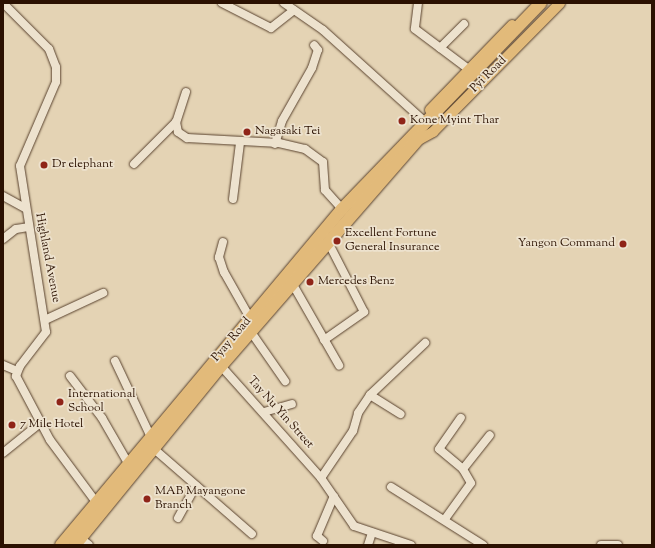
<!DOCTYPE html>
<html>
<head>
<meta charset="utf-8">
<style>
	body { margin:0 }
	#map { position:relative; width:655px; height:548px; overflow:hidden; background:#e4d3b4; font-family:"Sorts Mill Goudy",serif }
	div>[style] { position:absolute }
	[style*='--x'] { left:calc(var(--x)*1px); top:calc(var(--y)*1px); width:calc(var(--w)*1px); rotate:calc(var(--a)*1deg) }
	.roads { filter:drop-shadow(0 0 1px #59422e) drop-shadow(0 0 1px #59422e) }
	.minor>* { height:8px; margin:-4px; padding:0 4px; transform-origin:4px; border-radius:4px; background:#ede2ce }
	.major>* { height:10px; margin:-5px; padding:0 5px; transform-origin:5px; border-radius:5px; background:#e2ba7a }
	.highway>* { height:12px; margin:-6px; padding:0 6px; transform-origin:6px; border-radius:6px; background:#e2ba7a }
	.dots>* { width:11px; height:11px; translate:-50% -50%; box-sizing:border-box; border:2px solid #ede2ce; border-radius:50% }
	span { translate:-50% -50%; white-space:nowrap; text-align:center; line-height:1.15; -webkit-text-stroke:3.5px #ede2ce; paint-order:stroke }
	.street-label { font-size:12px; color:#2b1101 }
	.poi-label { font-size:12px; color:#2b1101 }
	.left { translate:0 -50%; text-align:left }
	.right { translate:-100% -50%; text-align:right }
	.frame { position:absolute; inset:0; border:4px solid #2b1101; pointer-events:none }
</style>
</head>
<body>
<div id="map">
	<div class="roads">
		<div class="minor">
			<i style="--x:3;--y:3;--w:65;--a:45"></i>
			<i style="--x:49;--y:49;--w:19;--a:69"></i>
			<i style="--x:56;--y:67;--w:15;--a:90"></i>
			<i style="--x:56;--y:82;--w:91;--a:113.2"></i>
			<i style="--x:20;--y:166;--w:168;--a:81.1"></i>
			<i style="--x:46;--y:332;--w:43;--a:127.4"></i>
			<i style="--x:20;--y:366;--w:11;--a:112"></i>
			<i style="--x:16;--y:376;--w:72;--a:62"></i>
			<i style="--x:50;--y:440;--w:82;--a:53.4"></i>
			<i style="--x:222;--y:3;--w:55;--a:27"></i>
			<i style="--x:271;--y:28;--w:29;--a:-38"></i>
			<i style="--x:284;--y:3;--w:47;--a:34.7"></i>
			<i style="--x:323;--y:30;--w:133;--a:42"></i>
			<i style="--x:418;--y:3;--w:26;--a:97"></i>
			<i style="--x:415;--y:29;--w:65;--a:36.9"></i>
			<i style="--x:440;--y:48;--w:34;--a:-45"></i>
			<i style="--x:186;--y:92;--w:32;--a:108"></i>
			<i style="--x:176;--y:122;--w:10;--a:79"></i>
			<i style="--x:178;--y:132;--w:11;--a:34"></i>
			<i style="--x:187;--y:138;--w:92;--a:3.1"></i>
			<i style="--x:279;--y:143;--w:27;--a:13"></i>
			<i style="--x:305;--y:149;--w:22;--a:36"></i>
			<i style="--x:323;--y:162;--w:28;--a:86"></i>
			<i style="--x:325;--y:190;--w:25;--a:48"></i>
			<i style="--x:275;--y:144;--w:24;--a:-73"></i>
			<i style="--x:282;--y:121;--w:61;--a:-60.5"></i>
			<i style="--x:312;--y:68;--w:19;--a:-72"></i>
			<i style="--x:318;--y:50;--w:6;--a:-129"></i>
			<i style="--x:134;--y:164;--w:59;--a:-45"></i>
			<i style="--x:3;--y:196;--w:25;--a:29"></i>
			<i style="--x:233;--y:199;--w:56;--a:-82.9"></i>
			<i style="--x:3;--y:239;--w:16;--a:-38"></i>
			<i style="--x:16;--y:229;--w:12;--a:-9"></i>
			<i style="--x:223;--y:242;--w:16;--a:105"></i>
			<i style="--x:219;--y:257;--w:16;--a:72"></i>
			<i style="--x:224;--y:272;--w:53;--a:60.5"></i>
			<i style="--x:292;--y:283;--w:95;--a:60.2"></i>
			<i style="--x:47;--y:319;--w:62;--a:-24.9"></i>
			<i style="--x:251;--y:332;--w:60;--a:55.2"></i>
			<i style="--x:324;--y:340;--w:49;--a:-35"></i>
			<i style="--x:364;--y:312;--w:79;--a:-117.2"></i>
			<i style="--x:115;--y:361;--w:82;--a:64.7"></i>
			<i style="--x:3;--y:365;--w:15;--a:23"></i>
			<i style="--x:221;--y:366;--w:150;--a:48.2"></i>
			<i style="--x:321;--y:478;--w:58;--a:55.5"></i>
			<i style="--x:354;--y:526;--w:60;--a:18.4"></i>
			<i style="--x:70;--y:376;--w:53;--a:52.7"></i>
			<i style="--x:102;--y:418;--w:52;--a:60"></i>
			<i style="--x:370;--y:395;--w:36;--a:32"></i>
			<i style="--x:264;--y:412;--w:29;--a:-16"></i>
			<i style="--x:153;--y:448;--w:131;--a:41"></i>
			<i style="--x:3;--y:453;--w:48;--a:-39"></i>
			<i style="--x:463;--y:469;--w:43;--a:-51.5"></i>
			<i style="--x:321;--y:478;--w:57;--a:-55.8"></i>
			<i style="--x:353;--y:431;--w:19;--a:-74"></i>
			<i style="--x:358;--y:413;--w:22;--a:-56"></i>
			<i style="--x:370;--y:395;--w:76;--a:-43.4"></i>
			<i style="--x:391;--y:487;--w:109;--a:32.2"></i>
			<i style="--x:178;--y:518;--w:37;--a:-61"></i>
			<i style="--x:445;--y:519;--w:44;--a:-54.2"></i>
			<i style="--x:471;--y:483;--w:16;--a:-120"></i>
			<i style="--x:463;--y:469;--w:31;--a:-140"></i>
			<i style="--x:439;--y:449;--w:38;--a:-55"></i>
			<i style="--x:80;--y:538;--w:11;--a:38"></i>
			<i style="--x:323;--y:541;--w:8;--a:-140"></i>
			<i style="--x:317;--y:536;--w:43;--a:-67"></i>
			<i style="--x:368;--y:545;--w:13;--a:-72"></i>
			<i style="--x:601;--y:545;--w:17;--a:0"></i>
		</div>
		<div class="major">
			<i style="--x:430;--y:110;--w:118;--a:-46"></i>
			<i style="--x:415;--y:142;--w:21;--a:-29"></i>
			<i style="--x:433;--y:132;--w:181;--a:-45.4"></i>
		</div>
		<div class="highway">
			<i style="--x:61;--y:545;--w:438;--a:-50.1"></i>
			<i style="--x:342;--y:209;--w:286;--a:-46"></i>
			<i style="--x:75;--y:545;--w:231;--a:-50.8"></i>
			<i style="--x:221;--y:366;--w:305;--a:-49"></i>
		</div>
	</div>
	<div class="dots">
		<i style="left:402px;top:121px;background:#8f2418"></i>
		<i style="left:247px;top:132px;background:#8f2418"></i>
		<i style="left:44px;top:165px;background:#8f2418"></i>
		<i style="left:337px;top:241px;background:#8f2418"></i>
		<i style="left:623px;top:244px;background:#8f2418"></i>
		<i style="left:310px;top:282px;background:#8f2418"></i>
		<i style="left:60px;top:402px;background:#8f2418"></i>
		<i style="left:12px;top:425px;background:#8f2418"></i>
		<i style="left:147px;top:499px;background:#8f2418"></i>
	</div>
	<div class="street-label">
		<span style="left:489px;top:75px;rotate:-45deg">Pyi Road</span>
		<span style="left:47px;top:258px;rotate:79deg">Highland Avenue</span>
		<span style="left:232px;top:340px;rotate:-50deg">Pyay Road</span>
		<span style="left:280px;top:413px;rotate:48deg">Tay Nu Yin Street</span>
	</div>
	<div class="poi-label">
		<span class="left" style="left:410px;top:121px">Kone Myint Thar</span>
		<span class="left" style="left:255px;top:132px">Nagasaki Tei</span>
		<span class="left" style="left:52px;top:165px">Dr elephant</span>
		<span class="left" style="left:345px;top:241px">Excellent Fortune<br>General Insurance</span>
		<span class="right" style="left:615px;top:244px">Yangon Command</span>
		<span class="left" style="left:318px;top:282px">Mercedes Benz</span>
		<span class="left" style="left:68px;top:402px">International<br>School</span>
		<span class="left" style="left:20px;top:425px">7 Mile Hotel</span>
		<span class="left" style="left:155px;top:499px">MAB Mayangone<br>Branch</span>
	</div>
	<div class="frame"></div>
</div>
</body>
</html>
